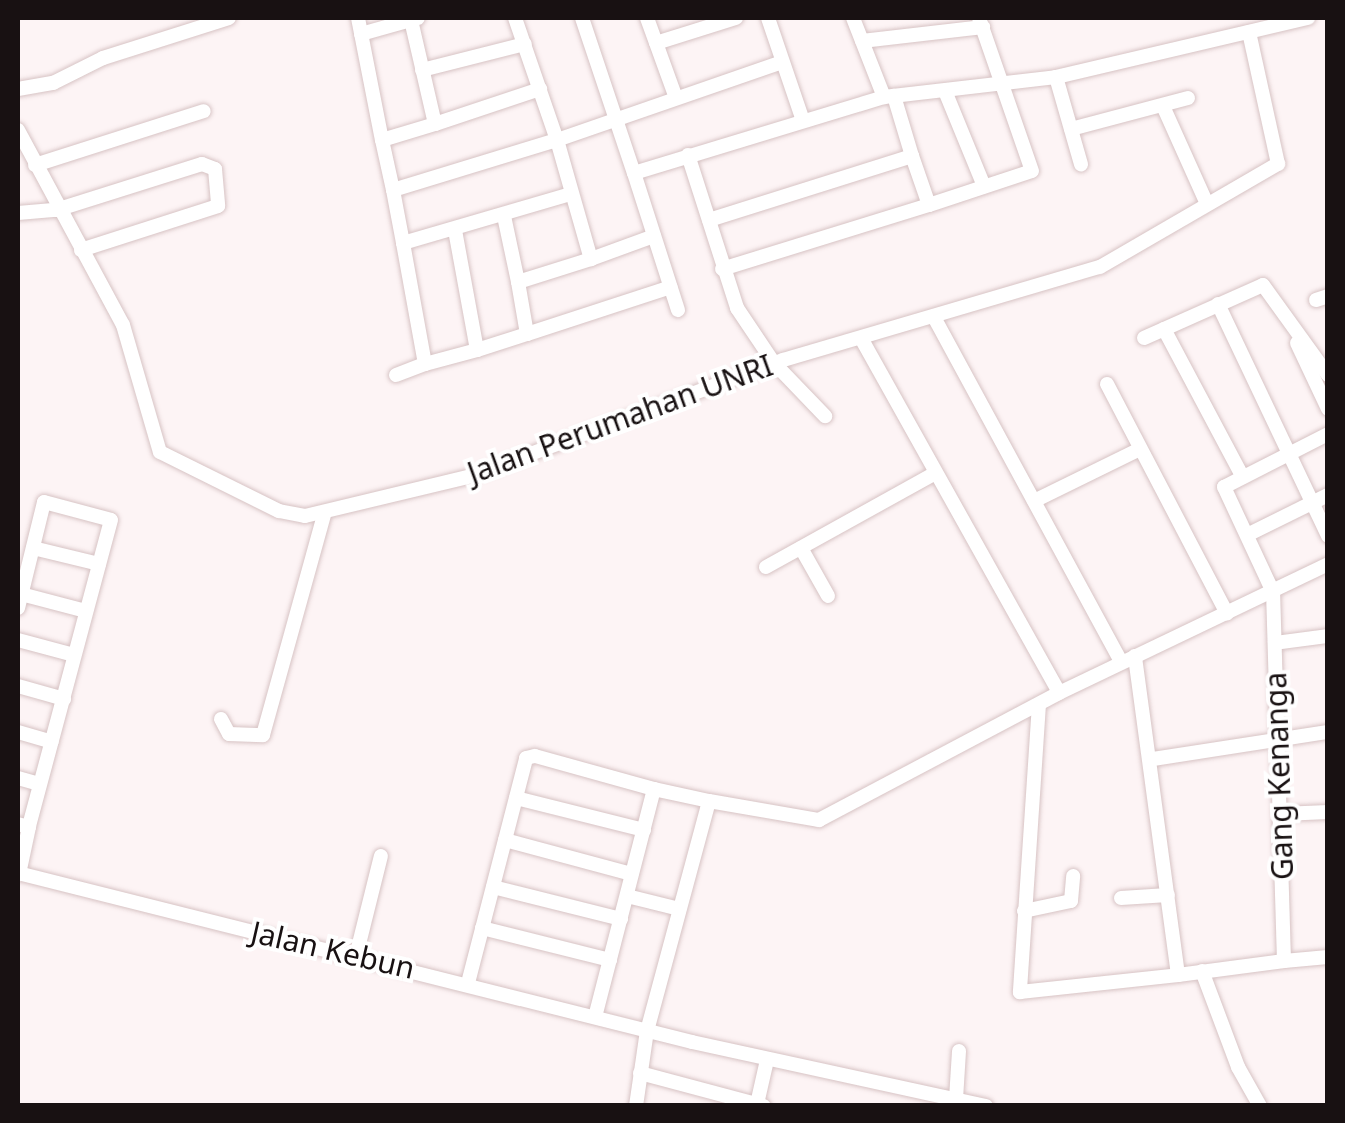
<!DOCTYPE html>
<html>
<head>
<meta charset="utf-8">
<style>
	body { margin:0 }
	#map { position:relative; width:1345px; height:1123px; overflow:hidden; background:#fdf4f5; font-family:"Noto Sans",sans-serif }
	div>[style] { position:absolute }
	[style*='--x'] { left:calc(var(--x)*1px); top:calc(var(--y)*1px); width:calc(var(--w)*1px); rotate:calc(var(--a)*1deg) }
	.roads { filter:drop-shadow(0 0 2px #d7c3c4) drop-shadow(0 0 2px #d7c3c4) }
	.minor>* { height:14px; margin:-7px; padding:0 7px; transform-origin:7px; border-radius:7px; background:#fff }
	span { translate:-50% -50%; white-space:nowrap; text-align:center; line-height:1.15; -webkit-text-stroke:8px #fff; paint-order:stroke }
	.street-label { font-size:30px; color:#181112 }
	.frame { position:absolute; inset:0; border:20px solid #181112; pointer-events:none }
</style>
</head>
<body>
<div id="map">
	<div class="roads">
		<div class="minor">
			<i style="--x:358;--y:18;--w:124;--a:78.9"></i>
			<i style="--x:382;--y:140;--w:55;--a:-16.8"></i>
			<i style="--x:435;--y:124;--w:107;--a:-103"></i>
			<i style="--x:515;--y:18;--w:129;--a:71"></i>
			<i style="--x:557;--y:140;--w:238;--a:-19.1"></i>
			<i style="--x:582;--y:18;--w:163;--a:71.5"></i>
			<i style="--x:634;--y:173;--w:261;--a:-16.9"></i>
			<i style="--x:884;--y:97;--w:173;--a:-6.6"></i>
			<i style="--x:1056;--y:77;--w:259;--a:-13.2"></i>
			<i style="--x:647;--y:18;--w:85;--a:70.1"></i>
			<i style="--x:768;--y:18;--w:106;--a:71.2"></i>
			<i style="--x:853;--y:18;--w:85;--a:68.6"></i>
			<i style="--x:361;--y:34;--w:59;--a:-15.7"></i>
			<i style="--x:862;--y:41;--w:122;--a:-6.6"></i>
			<i style="--x:656;--y:43;--w:84;--a:-17.4"></i>
			<i style="--x:422;--y:70;--w:106;--a:-14.2"></i>
			<i style="--x:1056;--y:77;--w:91;--a:74"></i>
			<i style="--x:18;--y:89;--w:36;--a:-10"></i>
			<i style="--x:53;--y:83;--w:56;--a:-26.6"></i>
			<i style="--x:103;--y:58;--w:132;--a:-17.6"></i>
			<i style="--x:945;--y:91;--w:103;--a:67.7"></i>
			<i style="--x:1163;--y:106;--w:107;--a:65.8"></i>
			<i style="--x:435;--y:124;--w:111;--a:-18.4"></i>
			<i style="--x:1071;--y:129;--w:121;--a:-14.8"></i>
			<i style="--x:18;--y:130;--w:221;--a:61.7"></i>
			<i style="--x:123;--y:325;--w:132;--a:73.8"></i>
			<i style="--x:160;--y:452;--w:133;--a:26.4"></i>
			<i style="--x:279;--y:511;--w:26;--a:11"></i>
			<i style="--x:305;--y:516;--w:171;--a:-13.5"></i>
			<i style="--x:471;--y:476;--w:333;--a:-20.4"></i>
			<i style="--x:783;--y:360;--w:330;--a:-16.4"></i>
			<i style="--x:1100;--y:267;--w:206;--a:-30.1"></i>
			<i style="--x:1278;--y:164;--w:135;--a:-102.4"></i>
			<i style="--x:382;--y:140;--w:51;--a:77.6"></i>
			<i style="--x:393;--y:190;--w:171;--a:-17"></i>
			<i style="--x:557;--y:140;--w:124;--a:74.1"></i>
			<i style="--x:591;--y:259;--w:67;--a:-20.1"></i>
			<i style="--x:688;--y:155;--w:161;--a:72.2"></i>
			<i style="--x:737;--y:308;--w:66;--a:56.1"></i>
			<i style="--x:774;--y:363;--w:74;--a:46.1"></i>
			<i style="--x:35;--y:165;--w:177;--a:-17.7"></i>
			<i style="--x:634;--y:173;--w:144;--a:72.2"></i>
			<i style="--x:393;--y:190;--w:54;--a:79.3"></i>
			<i style="--x:403;--y:243;--w:175;--a:-16.3"></i>
			<i style="--x:929;--y:205;--w:108;--a:-18.3"></i>
			<i style="--x:1032;--y:171;--w:162;--a:-109.1"></i>
			<i style="--x:18;--y:213;--w:38;--a:-5"></i>
			<i style="--x:56;--y:210;--w:153;--a:-17.5"></i>
			<i style="--x:202;--y:164;--w:14;--a:21"></i>
			<i style="--x:215;--y:169;--w:37;--a:85"></i>
			<i style="--x:218;--y:206;--w:144;--a:162.2"></i>
			<i style="--x:504;--y:216;--w:67;--a:78"></i>
			<i style="--x:518;--y:282;--w:77;--a:-17.5"></i>
			<i style="--x:709;--y:220;--w:213;--a:-17.5"></i>
			<i style="--x:912;--y:156;--w:63;--a:-106.7"></i>
			<i style="--x:722;--y:269;--w:217;--a:-17.2"></i>
			<i style="--x:929;--y:205;--w:52;--a:-109.1"></i>
			<i style="--x:1316;--y:300;--w:13;--a:-18"></i>
			<i style="--x:1218;--y:304;--w:257;--a:64.6"></i>
			<i style="--x:935;--y:319;--w:390;--a:61.5"></i>
			<i style="--x:1164;--y:329;--w:164;--a:62"></i>
			<i style="--x:527;--y:334;--w:151;--a:-18.1"></i>
			<i style="--x:861;--y:338;--w:406;--a:60.8"></i>
			<i style="--x:1144;--y:338;--w:130;--a:-24"></i>
			<i style="--x:1263;--y:285;--w:111;--a:54.2"></i>
			<i style="--x:1297;--y:343;--w:73;--a:64.8"></i>
			<i style="--x:477;--y:350;--w:52;--a:-17.7"></i>
			<i style="--x:527;--y:334;--w:53;--a:-99.8"></i>
			<i style="--x:425;--y:364;--w:54;--a:-15.1"></i>
			<i style="--x:477;--y:350;--w:122;--a:-100.4"></i>
			<i style="--x:396;--y:375;--w:31;--a:-21"></i>
			<i style="--x:425;--y:364;--w:123;--a:-100.3"></i>
			<i style="--x:1107;--y:384;--w:259;--a:62.4"></i>
			<i style="--x:1034;--y:501;--w:118;--a:-26.1"></i>
			<i style="--x:1247;--y:535;--w:90;--a:-26.3"></i>
			<i style="--x:33;--y:548;--w:68;--a:13.6"></i>
			<i style="--x:801;--y:548;--w:55;--a:60.6"></i>
			<i style="--x:766;--y:567;--w:192;--a:-29"></i>
			<i style="--x:21;--y:594;--w:67;--a:14.7"></i>
			<i style="--x:18;--y:608;--w:109;--a:-76.2"></i>
			<i style="--x:44;--y:502;--w:69;--a:15"></i>
			<i style="--x:111;--y:520;--w:318;--a:105"></i>
			<i style="--x:29;--y:827;--w:11;--a:-165"></i>
			<i style="--x:18;--y:640;--w:58;--a:15"></i>
			<i style="--x:1275;--y:643;--w:53;--a:-7.5"></i>
			<i style="--x:18;--y:686;--w:48;--a:15.8"></i>
			<i style="--x:1039;--y:704;--w:289;--a:93.8"></i>
			<i style="--x:1020;--y:992;--w:159;--a:-6.1"></i>
			<i style="--x:1178;--y:975;--w:322;--a:-97.7"></i>
			<i style="--x:221;--y:719;--w:17;--a:62"></i>
			<i style="--x:229;--y:734;--w:34;--a:2"></i>
			<i style="--x:263;--y:735;--w:231;--a:-74.5"></i>
			<i style="--x:18;--y:732;--w:35;--a:16"></i>
			<i style="--x:1153;--y:759;--w:177;--a:-8.8"></i>
			<i style="--x:18;--y:778;--w:22;--a:16"></i>
			<i style="--x:516;--y:798;--w:132;--a:14"></i>
			<i style="--x:709;--y:801;--w:112;--a:9.8"></i>
			<i style="--x:819;--y:820;--w:272;--a:-27.9"></i>
			<i style="--x:1059;--y:693;--w:298;--a:-25.6"></i>
			<i style="--x:1282;--y:814;--w:46;--a:-2.5"></i>
			<i style="--x:505;--y:840;--w:131;--a:15"></i>
			<i style="--x:18;--y:873;--w:695;--a:14.08"></i>
			<i style="--x:692;--y:1042;--w:301;--a:12.3"></i>
			<i style="--x:19;--y:874;--w:48;--a:-78"></i>
			<i style="--x:493;--y:887;--w:132;--a:14"></i>
			<i style="--x:627;--y:896;--w:54;--a:14"></i>
			<i style="--x:1121;--y:898;--w:47;--a:-3.7"></i>
			<i style="--x:1024;--y:911;--w:48;--a:-12"></i>
			<i style="--x:1071;--y:901;--w:25;--a:-85"></i>
			<i style="--x:482;--y:928;--w:132;--a:14"></i>
			<i style="--x:356;--y:956;--w:103;--a:-76"></i>
			<i style="--x:1284;--y:961;--w:44;--a:-5.2"></i>
			<i style="--x:1202;--y:971;--w:103;--a:69.4"></i>
			<i style="--x:1238;--y:1067;--w:45;--a:60.6"></i>
			<i style="--x:1178;--y:975;--w:107;--a:-7.5"></i>
			<i style="--x:1284;--y:961;--w:369;--a:-91.7"></i>
			<i style="--x:1273;--y:592;--w:116;--a:-115"></i>
			<i style="--x:1224;--y:487;--w:117;--a:-27"></i>
			<i style="--x:468;--y:983;--w:232;--a:-75.5"></i>
			<i style="--x:526;--y:758;--w:9;--a:-13"></i>
			<i style="--x:535;--y:756;--w:123;--a:15.5"></i>
			<i style="--x:654;--y:789;--w:232;--a:104.5"></i>
			<i style="--x:640;--y:1073;--w:128;--a:14.9"></i>
			<i style="--x:956;--y:1099;--w:48;--a:-86.4"></i>
			<i style="--x:757;--y:1104;--w:45;--a:-77.2"></i>
			<i style="--x:636;--y:1106;--w:76;--a:-81.7"></i>
			<i style="--x:647;--y:1031;--w:238;--a:-74.9"></i>
			<i style="--x:709;--y:801;--w:56;--a:-167.7"></i>
		</div>
	</div>
	<div class="street-label">
		<span style="left:620px;top:419px;rotate:-20deg">Jalan Perumahan UNRI</span>
		<span style="left:1279px;top:776px;rotate:-92deg">Gang Kenanga</span>
		<span style="left:333px;top:950px;rotate:13deg">Jalan Kebun</span>
	</div>
	<div class="frame"></div>
</div>
</body>
</html>
